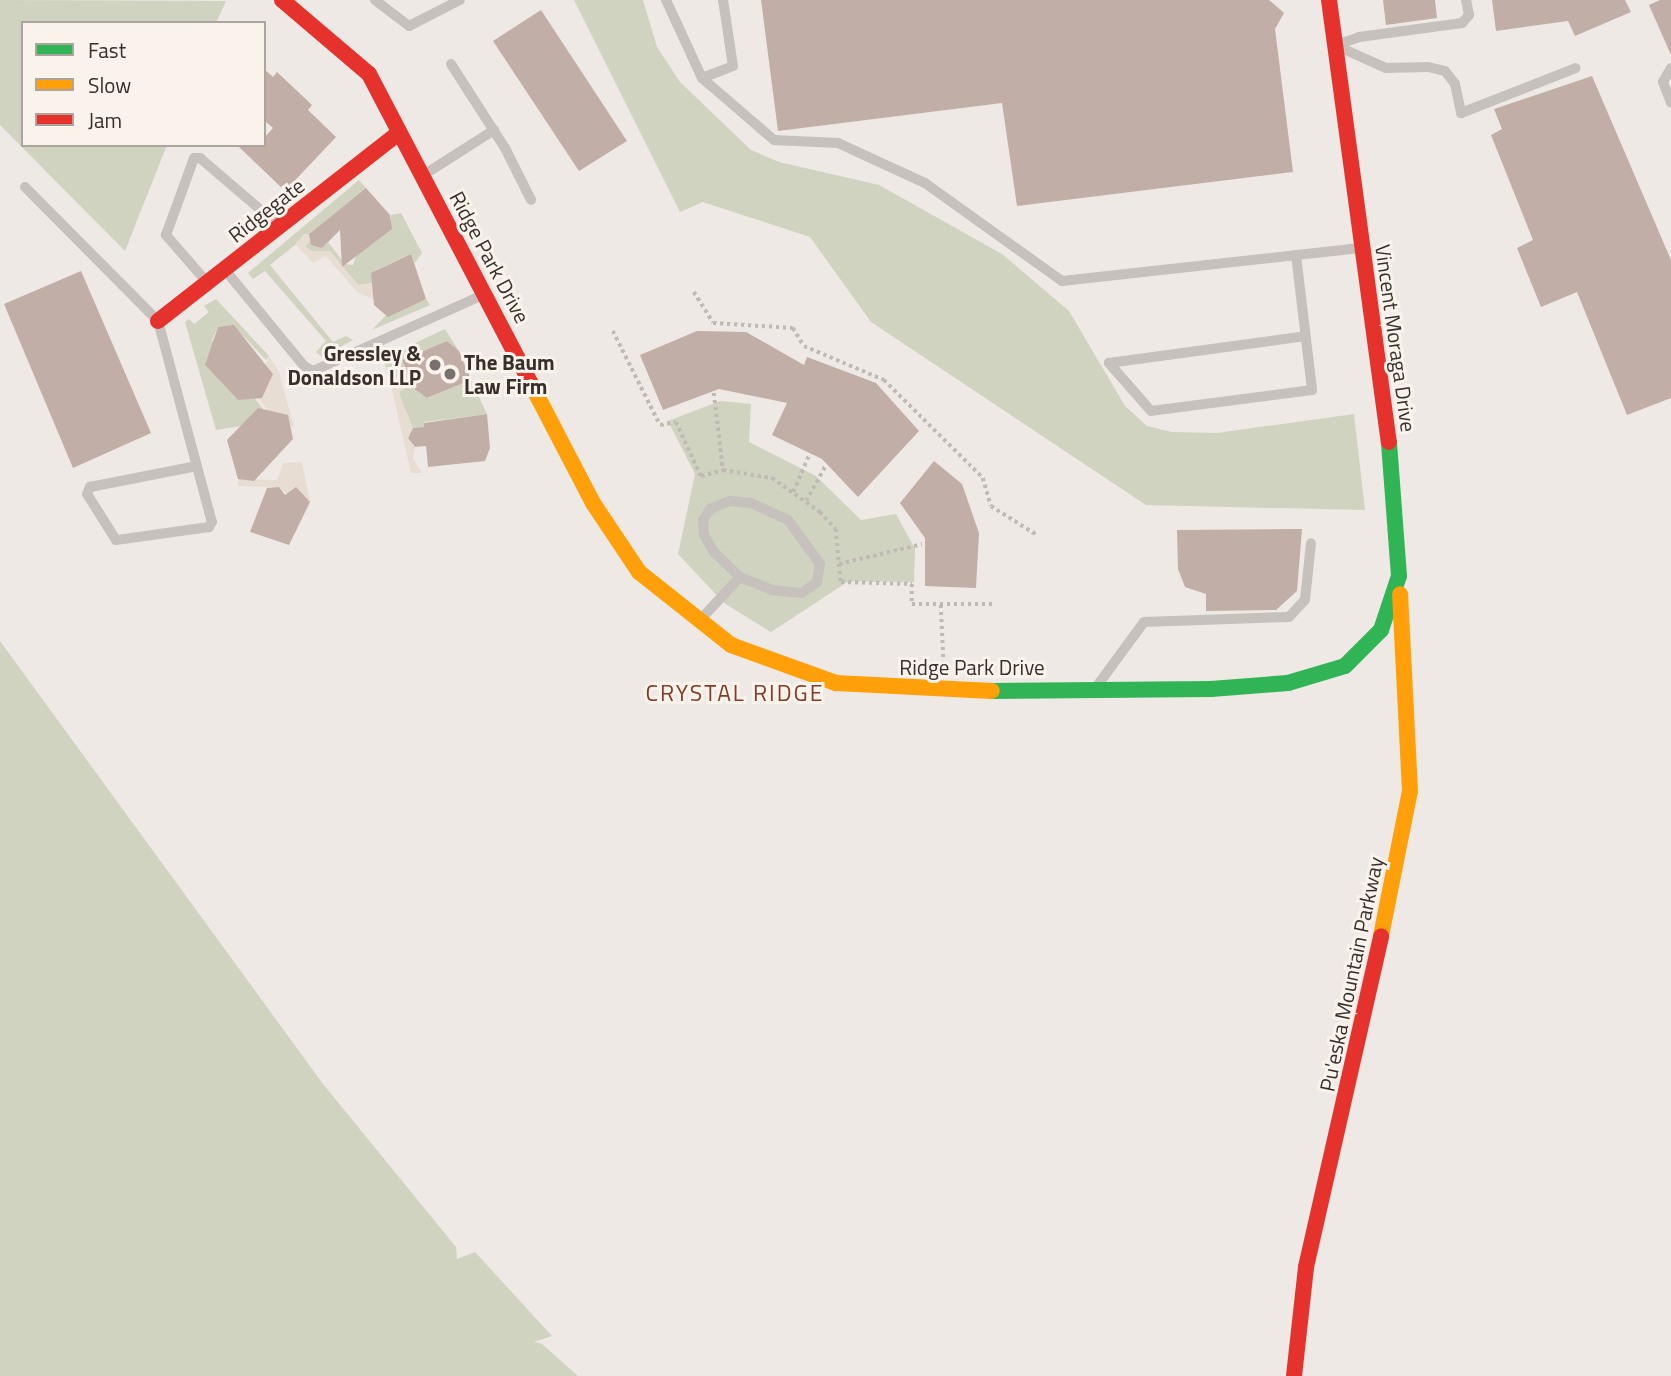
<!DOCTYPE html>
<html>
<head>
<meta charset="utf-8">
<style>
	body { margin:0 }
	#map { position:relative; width:1671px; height:1376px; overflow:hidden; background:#eee9e4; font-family:"Titillium Web",sans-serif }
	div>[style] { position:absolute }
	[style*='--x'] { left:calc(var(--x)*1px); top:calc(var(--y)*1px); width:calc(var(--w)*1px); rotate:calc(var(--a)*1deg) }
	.green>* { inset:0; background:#cfd3bf }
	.plaza>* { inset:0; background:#e7ddd2 }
	.building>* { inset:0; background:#c1aea6 }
	.path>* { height:3.5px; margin-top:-1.75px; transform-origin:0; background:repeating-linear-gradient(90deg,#c0bab5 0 3.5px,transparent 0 7px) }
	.lane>* { height:10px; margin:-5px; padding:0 5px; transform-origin:5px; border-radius:5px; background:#c7c1bd }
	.fast>* { height:16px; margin:-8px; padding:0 8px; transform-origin:8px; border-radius:8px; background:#30b455 }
	.slow>* { height:16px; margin:-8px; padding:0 8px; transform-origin:8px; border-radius:8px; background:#ff9f0a }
	.jam>* { height:16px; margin:-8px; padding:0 8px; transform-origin:8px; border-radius:8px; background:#e5322d }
	.dots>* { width:19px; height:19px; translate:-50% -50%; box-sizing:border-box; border:4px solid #faf3ec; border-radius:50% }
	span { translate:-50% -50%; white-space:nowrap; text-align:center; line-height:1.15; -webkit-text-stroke:6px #faf3ec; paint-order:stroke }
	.street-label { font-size:21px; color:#382f2b }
	.poi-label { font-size:21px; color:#382f2b; font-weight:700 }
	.right { translate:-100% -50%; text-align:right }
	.left { translate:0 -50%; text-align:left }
	.neighbourhood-label { font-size:23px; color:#843b27; letter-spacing:2px }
	.legend { position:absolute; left:21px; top:21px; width:245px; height:126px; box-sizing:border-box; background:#faf3ec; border:2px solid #aca59f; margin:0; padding:9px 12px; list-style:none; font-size:21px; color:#382f2b }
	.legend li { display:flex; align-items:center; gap:14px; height:35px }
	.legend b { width:35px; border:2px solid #aca59f }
</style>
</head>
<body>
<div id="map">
	<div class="green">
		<i style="clip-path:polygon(0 0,226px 1px,216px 23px,23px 23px,23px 145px,167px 145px,125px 251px,0 125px)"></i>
		<i style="clip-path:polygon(574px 0,643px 0,657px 47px,680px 82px,751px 150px,779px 162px,879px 185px,1002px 254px,1069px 311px,1125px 406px,1147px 426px,1172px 432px,1217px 433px,1354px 414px,1365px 510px,1146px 505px,871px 322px,810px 237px,703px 202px,680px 212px)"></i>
		<i style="clip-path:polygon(359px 180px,366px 188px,270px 265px,333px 342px,346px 336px,353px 340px,322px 357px,316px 352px,326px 341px,265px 271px,253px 279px,248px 273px)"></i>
		<i style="clip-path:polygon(401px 213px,422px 253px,415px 263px,410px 254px,379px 269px,372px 283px,358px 285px,330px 251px,311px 251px,305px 246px,310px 241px,322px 248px,328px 242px,345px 264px,353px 265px,356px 256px,391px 229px,391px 215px)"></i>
		<i style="clip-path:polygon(216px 299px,269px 356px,266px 360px,234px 326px,218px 327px,212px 340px,215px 345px,205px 365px,237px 399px,252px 399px,252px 395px,263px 409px,241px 426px,216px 430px,185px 322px,189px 319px,194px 324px,209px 312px,204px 306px)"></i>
		<i style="clip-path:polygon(426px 299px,430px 305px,372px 330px,386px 315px)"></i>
		<i style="clip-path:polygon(445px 329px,459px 351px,447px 341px,402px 360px,410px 379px,389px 377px,383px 358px)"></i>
		<i style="clip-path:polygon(471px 380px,487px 414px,424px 422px,424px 427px,413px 428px,408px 423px,399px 392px,405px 388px,418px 389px,428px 398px)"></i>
		<i style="clip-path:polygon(720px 401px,751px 404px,749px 442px,816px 476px,861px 520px,896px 514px,915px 549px,914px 582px,849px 581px,771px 632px,724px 603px,678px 554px,695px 474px,668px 421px)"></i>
		<i style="clip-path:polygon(0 641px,323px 1084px,456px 1247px,457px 1259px,475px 1252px,552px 1336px,534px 1342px,542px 1344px,578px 1376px,0 1376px)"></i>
	</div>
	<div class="plaza">
		<i style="clip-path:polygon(304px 234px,309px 234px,310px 241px,305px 246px,311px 251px,330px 251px,358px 285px,372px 283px,375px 300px,357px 292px,326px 256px,313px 263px,295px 244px)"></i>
		<i style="clip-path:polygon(269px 356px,279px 372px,294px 427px,279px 424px,257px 397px,273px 374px,266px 364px)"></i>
		<i style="clip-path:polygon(389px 377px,414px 379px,418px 389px,405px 388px,399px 393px,413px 428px,408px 438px,415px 447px,413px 458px,422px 473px,411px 473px)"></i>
		<i style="clip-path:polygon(302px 462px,310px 502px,295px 488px,291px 497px,278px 487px,238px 486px,238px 479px,277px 480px,283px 463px)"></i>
	</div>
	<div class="building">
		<i style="clip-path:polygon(761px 0,1269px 0,1284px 13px,1275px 29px,1293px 172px,1017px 206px,1002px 103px,778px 131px)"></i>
		<i style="clip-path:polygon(1383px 0,1435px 0,1437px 18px,1386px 25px)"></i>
		<i style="clip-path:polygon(1492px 0,1625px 0,1631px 12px,1575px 36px,1568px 21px,1496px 31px)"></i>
		<i style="clip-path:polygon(1660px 0,1671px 0,1671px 55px,1649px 5px)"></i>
		<i style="clip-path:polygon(541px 10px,627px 141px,579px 171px,493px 41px)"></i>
		<i style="clip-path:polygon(264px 69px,273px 77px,277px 72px,312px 105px,308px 110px,336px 137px,285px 191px,237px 145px,264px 145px,264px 138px,273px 128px,264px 120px)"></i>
		<i style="clip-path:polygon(1592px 76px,1671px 260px,1671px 398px,1627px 415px,1577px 292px,1541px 307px,1517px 248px,1533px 240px,1491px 135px,1502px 129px,1494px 109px)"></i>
		<i style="clip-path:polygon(366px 188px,390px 215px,392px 229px,342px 267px,340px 230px,322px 248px,311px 245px,309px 234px)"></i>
		<i style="clip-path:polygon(411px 254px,426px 299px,388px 317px,374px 305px,371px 273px)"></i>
		<i style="clip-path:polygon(81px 271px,151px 433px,73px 468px,4px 304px)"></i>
		<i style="clip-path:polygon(234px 325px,273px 374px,262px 398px,238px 400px,205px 365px,218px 327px)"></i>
		<i style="clip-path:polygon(697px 331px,746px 332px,804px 365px,807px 357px,876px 383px,919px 431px,858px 497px,822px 459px,772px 435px,787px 403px,719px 389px,663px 410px,640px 355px)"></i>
		<i style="clip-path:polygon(447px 341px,459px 351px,471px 380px,427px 398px,415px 389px,402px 360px)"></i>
		<i style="clip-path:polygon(258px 408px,288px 415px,293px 439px,254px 481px,238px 479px,227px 440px)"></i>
		<i style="clip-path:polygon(487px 414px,490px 448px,485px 461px,428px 467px,426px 446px,415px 447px,408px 438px,413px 428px,424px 427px,424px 423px)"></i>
		<i style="clip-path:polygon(934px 461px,962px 484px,979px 533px,976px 588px,925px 586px,925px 538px,900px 503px)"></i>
		<i style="clip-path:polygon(279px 487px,285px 495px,296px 487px,310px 502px,289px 545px,250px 532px,267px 488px)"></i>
		<i style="clip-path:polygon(1302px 529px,1297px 591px,1276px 610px,1206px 611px,1206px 594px,1185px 587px,1178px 569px,1177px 530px)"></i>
	</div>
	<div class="path">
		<i style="--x:694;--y:292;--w:36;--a:58"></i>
		<i style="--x:713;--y:323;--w:80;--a:3.6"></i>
		<i style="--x:793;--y:328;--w:21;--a:59"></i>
		<i style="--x:804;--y:346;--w:87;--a:23"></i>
		<i style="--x:884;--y:380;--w:139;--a:44.7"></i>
		<i style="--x:983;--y:478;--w:29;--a:74"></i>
		<i style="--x:991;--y:506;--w:54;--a:32.2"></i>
		<i style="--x:613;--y:331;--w:105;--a:63.4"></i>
		<i style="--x:660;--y:425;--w:16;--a:-11"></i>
		<i style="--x:676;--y:422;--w:60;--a:65.2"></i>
		<i style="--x:701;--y:476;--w:23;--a:-15"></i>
		<i style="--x:723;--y:470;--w:50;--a:9.3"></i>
		<i style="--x:772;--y:478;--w:59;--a:35.3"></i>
		<i style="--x:820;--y:512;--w:23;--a:47"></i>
		<i style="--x:836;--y:529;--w:35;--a:85"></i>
		<i style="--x:839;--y:564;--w:85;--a:-13.5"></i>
		<i style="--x:714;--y:393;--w:78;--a:83.3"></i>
		<i style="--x:793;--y:492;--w:40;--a:-66.6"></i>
		<i style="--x:806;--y:501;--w:39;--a:-61"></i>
		<i style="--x:839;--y:564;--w:18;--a:84"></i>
		<i style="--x:841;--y:582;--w:71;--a:1.6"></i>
		<i style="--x:912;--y:584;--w:20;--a:90"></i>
		<i style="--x:912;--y:604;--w:83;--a:0"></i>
		<i style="--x:941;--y:605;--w:64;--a:87.3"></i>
	</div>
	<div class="lane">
		<i style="--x:375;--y:0;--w:43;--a:37.4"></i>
		<i style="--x:409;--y:26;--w:57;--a:-27"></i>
		<i style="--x:666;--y:0;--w:86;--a:65.2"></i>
		<i style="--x:702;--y:78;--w:33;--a:-21"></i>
		<i style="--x:733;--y:66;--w:67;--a:-98.6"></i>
		<i style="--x:1339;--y:44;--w:21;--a:-19"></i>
		<i style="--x:1359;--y:37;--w:104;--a:-7.7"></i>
		<i style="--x:1462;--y:23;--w:11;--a:-49"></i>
		<i style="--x:1469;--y:15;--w:15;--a:-101"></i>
		<i style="--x:1339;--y:47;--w:51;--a:24.1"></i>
		<i style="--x:1386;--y:68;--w:42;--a:-1.4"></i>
		<i style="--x:1428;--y:67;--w:17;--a:13"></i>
		<i style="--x:1445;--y:71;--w:16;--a:52"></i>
		<i style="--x:1455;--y:84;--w:30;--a:78"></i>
		<i style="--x:1461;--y:113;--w:123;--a:-21.4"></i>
		<i style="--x:451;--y:64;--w:100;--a:57.3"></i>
		<i style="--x:505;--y:148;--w:58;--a:63.4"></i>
		<i style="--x:1671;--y:68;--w:16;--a:120"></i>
		<i style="--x:1663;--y:82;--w:22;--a:69"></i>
		<i style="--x:702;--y:78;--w:95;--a:40.7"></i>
		<i style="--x:774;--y:140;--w:64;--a:2.7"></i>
		<i style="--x:838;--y:143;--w:96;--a:24.7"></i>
		<i style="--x:925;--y:183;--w:168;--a:35.6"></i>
		<i style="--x:1062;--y:281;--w:300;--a:-6.3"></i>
		<i style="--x:425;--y:174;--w:82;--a:-32.5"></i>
		<i style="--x:25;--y:187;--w:189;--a:45.2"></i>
		<i style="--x:158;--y:321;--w:208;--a:75"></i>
		<i style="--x:212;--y:522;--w:6;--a:121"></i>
		<i style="--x:209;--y:527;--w:94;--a:172"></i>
		<i style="--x:116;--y:540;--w:54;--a:-122.2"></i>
		<i style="--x:87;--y:494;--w:8;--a:-67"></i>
		<i style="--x:90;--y:487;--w:109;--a:-11.1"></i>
		<i style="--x:1296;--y:255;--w:136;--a:83.2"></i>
		<i style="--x:1312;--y:390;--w:162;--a:172.6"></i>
		<i style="--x:1151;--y:411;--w:64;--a:-131.2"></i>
		<i style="--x:1109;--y:363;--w:198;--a:-7.8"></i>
		<i style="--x:226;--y:271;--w:123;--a:50.6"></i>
		<i style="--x:304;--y:366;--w:10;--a:29"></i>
		<i style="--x:313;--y:371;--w:186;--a:-24.1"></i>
		<i style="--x:205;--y:280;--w:60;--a:-130.9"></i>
		<i style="--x:166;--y:235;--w:82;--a:-70"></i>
		<i style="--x:194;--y:158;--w:6;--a:0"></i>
		<i style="--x:200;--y:158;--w:101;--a:40.6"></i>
		<i style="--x:702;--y:618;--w:56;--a:-47.2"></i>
		<i style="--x:740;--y:577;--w:35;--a:22"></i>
		<i style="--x:772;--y:590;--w:30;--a:6"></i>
		<i style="--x:802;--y:593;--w:19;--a:-36"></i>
		<i style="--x:817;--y:582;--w:18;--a:-81"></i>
		<i style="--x:820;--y:564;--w:54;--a:-126"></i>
		<i style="--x:788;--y:520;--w:41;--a:-155.3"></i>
		<i style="--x:751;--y:503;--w:22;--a:-175"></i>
		<i style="--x:729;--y:501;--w:21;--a:157"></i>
		<i style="--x:710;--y:509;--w:13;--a:122"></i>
		<i style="--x:703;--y:520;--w:15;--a:86"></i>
		<i style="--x:704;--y:535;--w:20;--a:60"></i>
		<i style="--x:714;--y:552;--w:36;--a:44"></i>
		<i style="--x:1097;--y:686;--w:79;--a:-53.7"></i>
		<i style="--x:1144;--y:622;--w:145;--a:-2"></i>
		<i style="--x:1289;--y:617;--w:23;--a:-47"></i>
		<i style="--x:1305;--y:600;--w:57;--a:-84"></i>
	</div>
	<div class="fast">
		<i style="--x:992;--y:691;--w:219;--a:-0.5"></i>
		<i style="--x:1211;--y:689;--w:77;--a:-4.5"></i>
		<i style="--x:1288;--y:683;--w:59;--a:-16.6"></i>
		<i style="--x:1345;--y:666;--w:51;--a:-45"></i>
		<i style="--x:1381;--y:630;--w:57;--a:-71.6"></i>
		<i style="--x:1399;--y:576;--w:134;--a:-94.3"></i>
	</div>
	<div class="slow">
		<i style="--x:530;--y:382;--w:136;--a:62.5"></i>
		<i style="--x:593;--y:503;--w:83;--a:56.3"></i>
		<i style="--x:639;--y:572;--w:117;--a:38.4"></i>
		<i style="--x:731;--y:645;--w:112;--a:19.9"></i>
		<i style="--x:836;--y:683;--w:156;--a:2.9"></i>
		<i style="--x:1381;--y:936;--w:148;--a:-78.7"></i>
		<i style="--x:1410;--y:791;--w:197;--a:-92.9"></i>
	</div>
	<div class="jam">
		<i style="--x:282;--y:0;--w:114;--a:40.4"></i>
		<i style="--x:369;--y:74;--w:348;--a:62.4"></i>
		<i style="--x:1329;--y:0;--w:446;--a:82.3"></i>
		<i style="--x:158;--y:321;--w:306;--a:-38"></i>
		<i style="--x:1294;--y:1376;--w:110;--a:-83.7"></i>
		<i style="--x:1306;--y:1267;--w:339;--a:-77.2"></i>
	</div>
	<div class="dots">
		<i style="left:435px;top:365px;background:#78706c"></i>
		<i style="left:450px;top:374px;background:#78706c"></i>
	</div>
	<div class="street-label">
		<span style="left:266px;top:210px;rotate:-38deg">Ridgegate</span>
		<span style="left:490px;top:257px;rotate:62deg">Ridge Park Drive</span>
		<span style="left:1396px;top:338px;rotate:82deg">Vincent Moraga Drive</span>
		<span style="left:972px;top:667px">Ridge Park Drive</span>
		<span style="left:1351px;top:974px;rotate:-78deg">Pu'eska Mountain Parkway</span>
	</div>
	<div class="poi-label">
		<span class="right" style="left:421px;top:365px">Gressley &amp;<br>Donaldson LLP</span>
		<span class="left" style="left:464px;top:374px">The Baum<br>Law Firm</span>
	</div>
	<div class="neighbourhood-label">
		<span style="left:735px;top:693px">CRYSTAL RIDGE</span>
	</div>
	<ul class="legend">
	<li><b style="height:9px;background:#30b455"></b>Fast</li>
	<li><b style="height:9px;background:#ff9f0a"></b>Slow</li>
	<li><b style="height:9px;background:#e5322d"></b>Jam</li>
	</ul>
</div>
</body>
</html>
